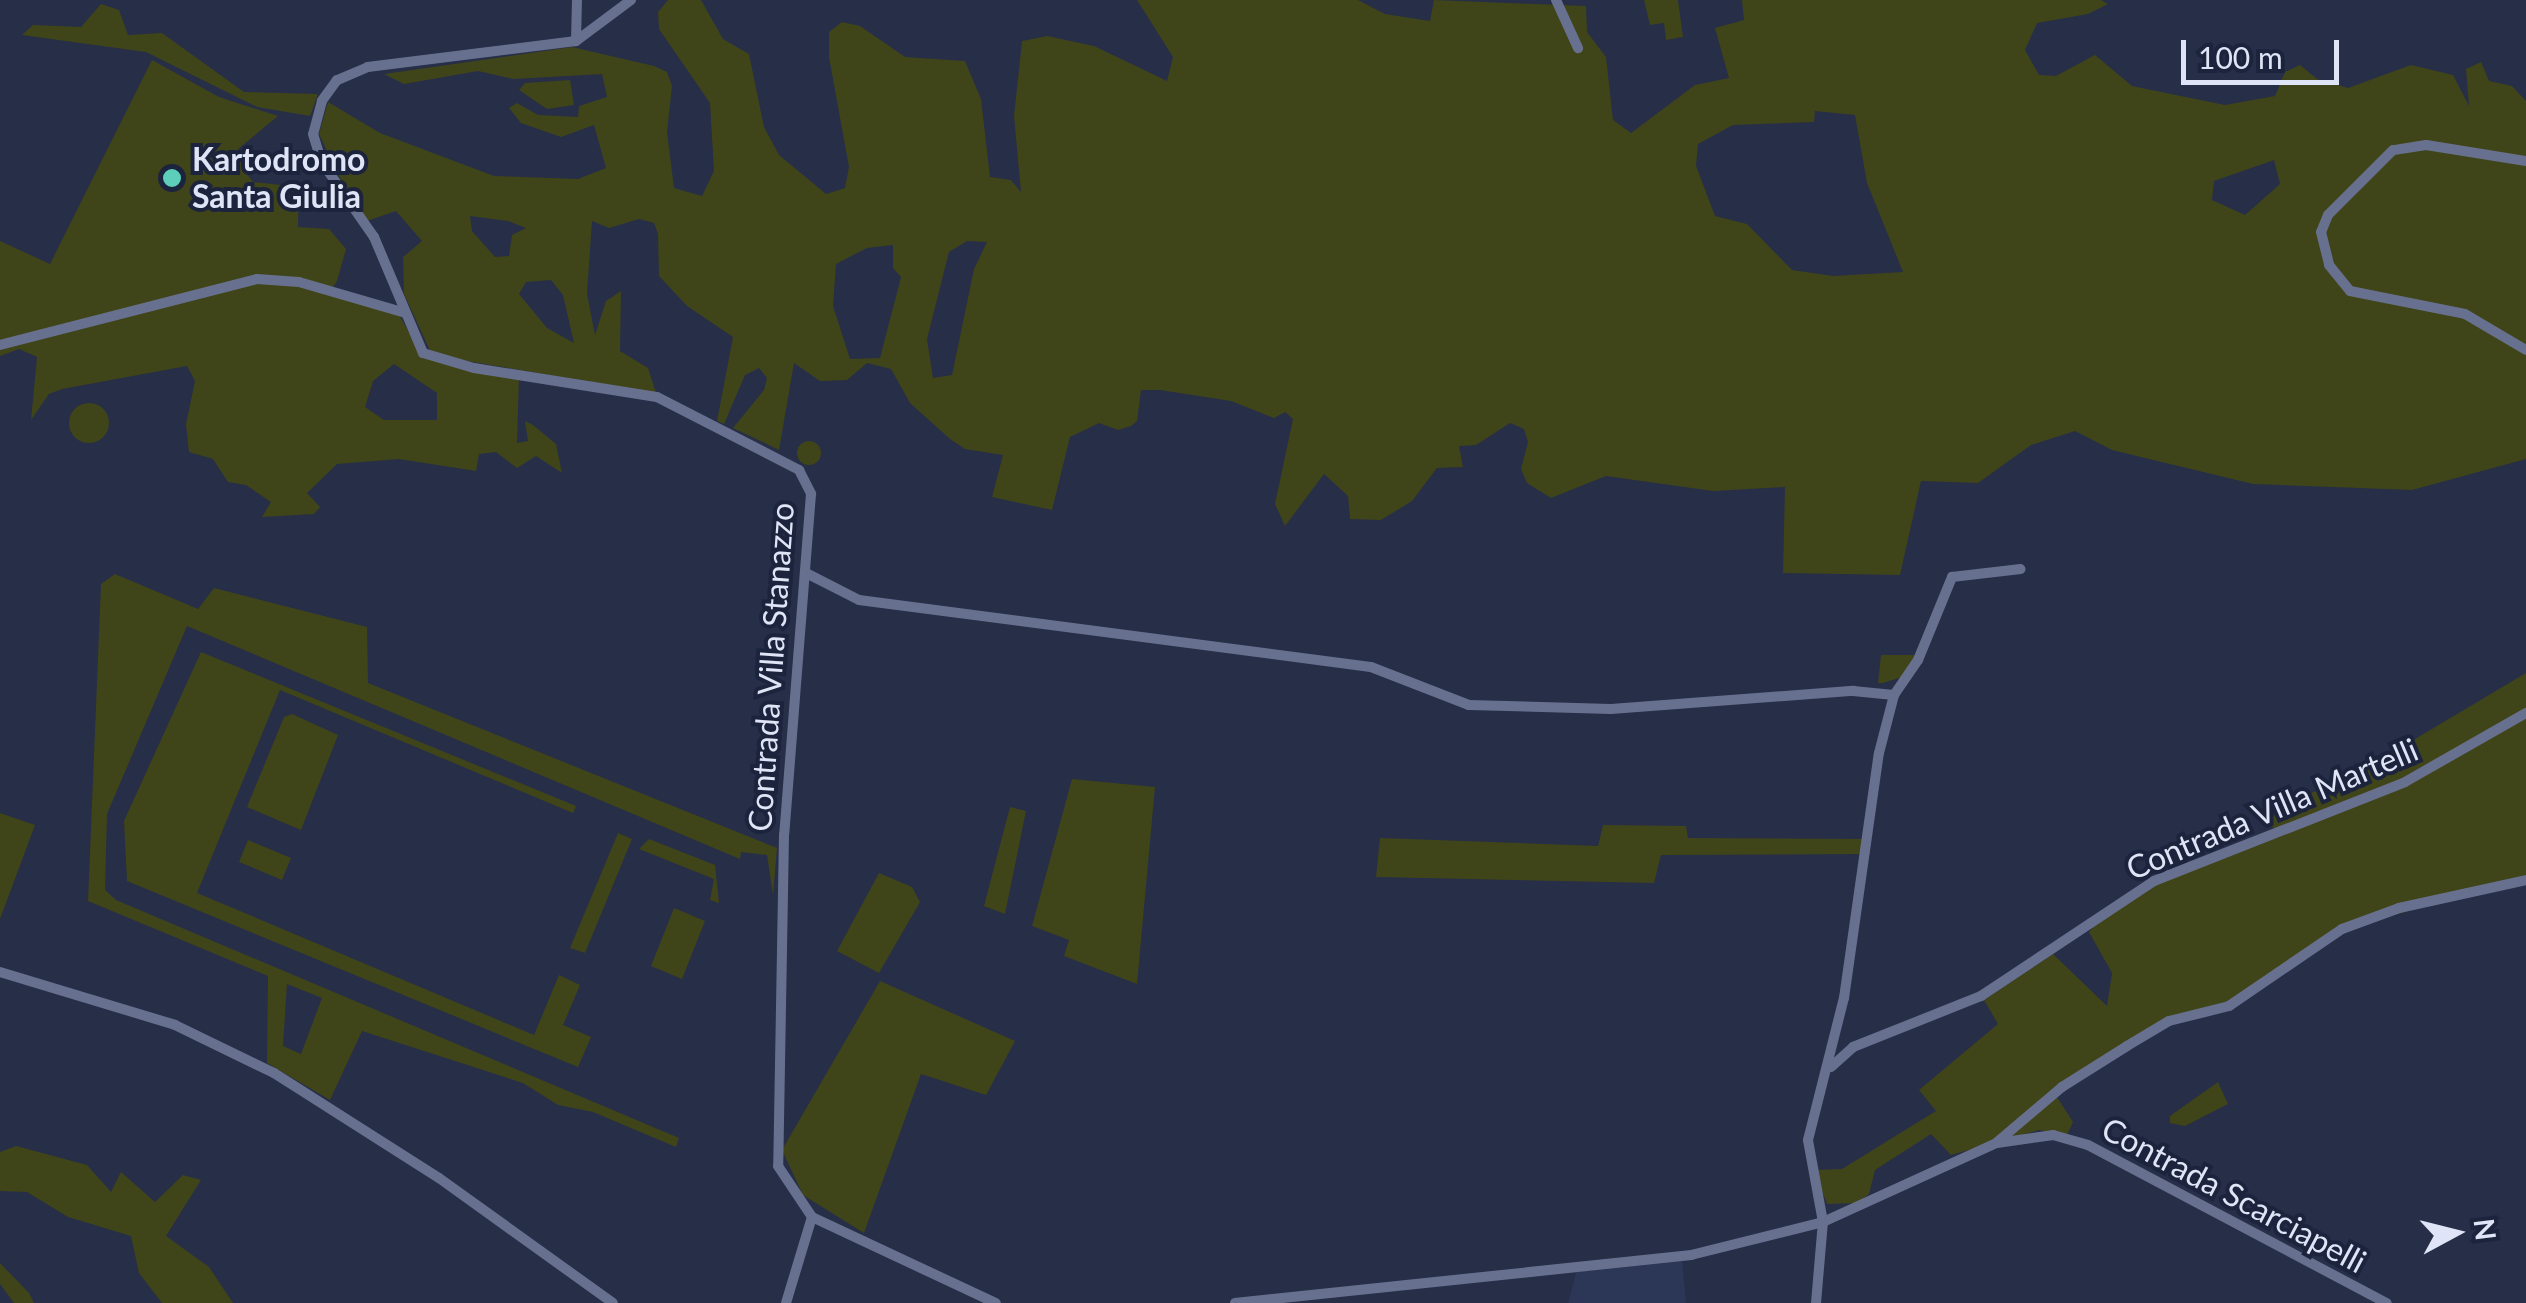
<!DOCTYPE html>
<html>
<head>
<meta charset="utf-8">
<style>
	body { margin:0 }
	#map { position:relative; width:2526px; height:1303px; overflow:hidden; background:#262e48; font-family:Lato,sans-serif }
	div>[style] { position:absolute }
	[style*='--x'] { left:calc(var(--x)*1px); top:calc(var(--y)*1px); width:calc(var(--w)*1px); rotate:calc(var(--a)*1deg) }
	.built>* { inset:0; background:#2c3656 }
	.green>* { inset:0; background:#404419 }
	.round { border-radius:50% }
	.minor>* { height:10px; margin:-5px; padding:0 5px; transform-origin:5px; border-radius:5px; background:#67718f }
	.dots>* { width:28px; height:28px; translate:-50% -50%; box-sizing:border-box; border:5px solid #1c243d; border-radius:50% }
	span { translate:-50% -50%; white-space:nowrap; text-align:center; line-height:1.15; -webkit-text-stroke:8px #1c243d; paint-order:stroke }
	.poi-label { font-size:32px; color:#dfe5f6; font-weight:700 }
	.left { translate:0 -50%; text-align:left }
	.street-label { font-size:32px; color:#dfe5f6 }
	.north { position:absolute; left:2406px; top:1183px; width:100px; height:100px; -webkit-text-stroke:8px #1c243d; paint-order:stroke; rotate:83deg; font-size:28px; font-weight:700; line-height:40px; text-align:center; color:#dfe5f6 }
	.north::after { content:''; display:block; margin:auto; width:35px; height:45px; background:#dfe5f6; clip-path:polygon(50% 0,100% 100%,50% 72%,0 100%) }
	.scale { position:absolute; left:2181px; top:40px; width:158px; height:45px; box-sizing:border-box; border:5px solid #dfe5f6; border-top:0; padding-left:12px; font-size:30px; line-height:35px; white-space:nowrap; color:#dfe5f6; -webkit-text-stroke:8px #1c243d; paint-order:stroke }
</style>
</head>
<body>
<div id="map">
	<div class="built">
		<i style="clip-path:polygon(1682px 1259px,1686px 1303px,1568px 1303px,1576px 1272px)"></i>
	</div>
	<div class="green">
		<i style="clip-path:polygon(evenodd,668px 0,701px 0,723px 39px,749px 54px,764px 127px,779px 155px,826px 194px,845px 188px,849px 167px,829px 57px,829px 32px,842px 22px,860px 26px,905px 57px,965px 61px,981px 99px,990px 177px,1011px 180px,1021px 192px,1014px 116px,1022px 41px,1047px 36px,1094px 46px,1167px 81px,1173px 57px,1137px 0,1358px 0,1385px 14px,1430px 21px,1434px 0,1586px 6px,1587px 32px,1606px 57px,1613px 120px,1631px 133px,1695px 85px,1729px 78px,1715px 28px,1744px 20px,1742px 0,2101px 0,2108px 4px,2088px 14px,2037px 23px,2025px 50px,2039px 75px,2056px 76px,2095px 55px,2132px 86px,2225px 105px,2275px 96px,2285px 72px,2300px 65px,2317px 79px,2348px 88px,2411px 65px,2453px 75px,2469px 106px,2466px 69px,2481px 62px,2489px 81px,2512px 86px,2526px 101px,2526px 459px,2412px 490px,2253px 484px,2112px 450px,2075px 431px,2031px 445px,1978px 483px,1921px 481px,1900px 575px,1783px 573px,1785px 487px,1713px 491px,1606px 476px,1551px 498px,1527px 483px,1521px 469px,1528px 442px,1524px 429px,1510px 423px,1476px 445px,1459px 446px,1463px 467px,1437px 468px,1412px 501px,1381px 520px,1350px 519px,1348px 496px,1324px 474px,1285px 526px,1275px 504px,1293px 419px,1285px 412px,1274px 418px,1231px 401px,1160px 390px,1141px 390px,1137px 421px,1131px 426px,1118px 430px,1099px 423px,1070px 437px,1052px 510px,992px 497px,1003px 455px,965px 449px,950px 439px,910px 403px,891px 369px,867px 363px,847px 380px,820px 381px,794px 363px,779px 450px,733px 428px,764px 390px,767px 378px,759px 368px,745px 375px,724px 424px,717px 421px,733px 337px,687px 306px,659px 276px,658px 234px,654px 223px,639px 219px,609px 228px,592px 221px,587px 294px,595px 335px,606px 301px,621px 291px,620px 351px,648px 368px,656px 393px,432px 355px,404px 294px,403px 257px,422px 241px,396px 211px,367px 221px,344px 187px,319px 134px,328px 102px,380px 133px,494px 176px,578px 179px,606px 168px,594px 125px,561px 137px,521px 123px,509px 108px,517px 103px,538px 115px,578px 117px,579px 106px,607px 97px,602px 74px,513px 79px,478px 71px,404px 84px,384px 74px,572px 47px,654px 66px,667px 72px,672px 86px,667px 132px,674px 188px,702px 196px,714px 171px,710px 103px,659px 29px,658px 12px,668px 0,1815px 111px,1855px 115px,1867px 183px,1903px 272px,1833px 276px,1792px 270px,1747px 224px,1715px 216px,1696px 166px,1698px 144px,1733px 125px,1814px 122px,1815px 111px,668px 0,2274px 160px,2280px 184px,2245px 215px,2212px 200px,2214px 181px,2274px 160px,668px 0,470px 216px,508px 221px,526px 228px,512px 235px,509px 256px,495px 257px,472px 231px,470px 216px,668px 0,967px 241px,987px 242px,974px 269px,952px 375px,933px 378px,927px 339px,949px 252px,967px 241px,668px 0,893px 245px,893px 268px,901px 277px,880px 358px,850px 359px,833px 306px,836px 264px,867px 248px,893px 245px,668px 0,551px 280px,563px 295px,574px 343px,547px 328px,519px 294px,526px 282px,551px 280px)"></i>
		<i style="clip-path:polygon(1644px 0,1678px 0,1683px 37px,1666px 40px,1664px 23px,1650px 25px)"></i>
		<i style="clip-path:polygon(101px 4px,119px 10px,128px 35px,162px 33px,244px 92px,318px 94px,310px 116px,257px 107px,146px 52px,22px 35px,33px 25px,81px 27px)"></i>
		<i style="clip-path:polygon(152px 60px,219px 97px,278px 116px,238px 149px,247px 174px,253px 182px,299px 187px,298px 227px,329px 229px,346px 249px,337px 281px,333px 287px,257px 277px,0 340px,0 241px,50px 264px)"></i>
		<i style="clip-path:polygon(570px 80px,574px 105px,547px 109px,519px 90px,525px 83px)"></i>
		<i style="clip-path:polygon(evenodd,255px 280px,299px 283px,397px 311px,423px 358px,519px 377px,517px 443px,528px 441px,525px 421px,533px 425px,556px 444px,562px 473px,536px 456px,517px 468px,496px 452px,479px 454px,476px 471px,399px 459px,337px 464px,307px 493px,320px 507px,314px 514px,262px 517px,271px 502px,246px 485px,228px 482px,213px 459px,189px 452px,186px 424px,195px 381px,187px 366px,62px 389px,49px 394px,31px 420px,37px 357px,19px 349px,0 356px,0 348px,255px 280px,394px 364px,437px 393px,437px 420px,384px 420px,365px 407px,373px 381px,394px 364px)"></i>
		<i class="round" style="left:69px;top:403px;width:40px;height:40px"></i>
		<i class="round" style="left:797px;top:441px;width:24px;height:24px"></i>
		<i style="clip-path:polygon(evenodd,115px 574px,198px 609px,214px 588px,367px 627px,368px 683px,777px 848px,773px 895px,767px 855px,741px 852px,740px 859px,187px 626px,107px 814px,105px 890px,116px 900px,679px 1138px,676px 1147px,593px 1112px,558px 1105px,523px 1083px,362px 1031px,330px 1100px,267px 1063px,268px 976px,88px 901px,101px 584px,115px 574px,287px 984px,322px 998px,301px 1054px,283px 1046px,287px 984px)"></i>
		<i style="clip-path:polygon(201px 652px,576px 806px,573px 813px,280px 690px,197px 893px,534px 1035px,559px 975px,580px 985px,563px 1025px,591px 1037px,578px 1067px,127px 881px,124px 821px)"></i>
		<i style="clip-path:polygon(1881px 655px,1915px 655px,1902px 677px,1883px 683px,1878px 683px)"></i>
		<i style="clip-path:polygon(2526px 673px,2526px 878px,2334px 932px,2226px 1004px,2166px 1019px,2053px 1091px,2073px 1122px,2067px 1135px,2039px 1130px,1951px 1155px,1931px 1134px,1875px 1170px,1869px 1194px,1857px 1203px,1827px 1204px,1814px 1170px,1842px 1169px,1936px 1111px,1919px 1090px,1998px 1024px,1984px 1000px,2053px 954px,2107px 1006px,2112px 973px,2089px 932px,2096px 924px,2164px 880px,2278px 833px,2268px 822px,2289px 800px,2341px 783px)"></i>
		<i style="clip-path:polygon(292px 714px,338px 735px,301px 830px,247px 807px,284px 717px)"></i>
		<i style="clip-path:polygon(1072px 779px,1155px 787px,1137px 984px,1064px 956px,1069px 940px,1032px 926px)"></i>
		<i style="clip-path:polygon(1010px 807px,1026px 811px,1005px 914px,984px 906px)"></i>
		<i style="clip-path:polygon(0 813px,35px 825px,0 919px)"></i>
		<i style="clip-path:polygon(1603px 825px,1686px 826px,1688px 838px,1867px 839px,1866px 854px,1661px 855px,1654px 883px,1376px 877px,1380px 838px,1598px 846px)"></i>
		<i style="clip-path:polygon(618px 833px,632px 839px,585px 953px,570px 948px)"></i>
		<i style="clip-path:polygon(649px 839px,715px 865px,719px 903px,710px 900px,714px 879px,639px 849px)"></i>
		<i style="clip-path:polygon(248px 840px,291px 858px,282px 880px,239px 862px)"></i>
		<i style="clip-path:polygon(879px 873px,912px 887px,920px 902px,879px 973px,837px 951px)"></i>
		<i style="clip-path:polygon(674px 908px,705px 921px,682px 979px,651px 966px)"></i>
		<i style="clip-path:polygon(880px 981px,1015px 1041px,986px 1095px,921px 1074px,864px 1233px,803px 1195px,782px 1150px)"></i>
		<i style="clip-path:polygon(2218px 1082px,2228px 1104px,2185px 1126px,2170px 1123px,2170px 1116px)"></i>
		<i style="clip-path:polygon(16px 1146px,87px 1165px,111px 1192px,121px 1172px,155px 1202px,183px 1175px,201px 1180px,166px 1236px,209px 1267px,233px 1303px,162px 1303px,139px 1273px,131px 1236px,68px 1217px,27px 1192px,0 1191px,0 1152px)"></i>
		<i style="clip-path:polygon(0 1263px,29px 1293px,34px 1303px,14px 1303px,0 1284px)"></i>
	</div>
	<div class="minor">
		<i style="--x:631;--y:0;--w:69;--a:143.3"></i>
		<i style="--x:576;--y:41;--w:210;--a:172.9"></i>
		<i style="--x:368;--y:67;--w:34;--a:157"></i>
		<i style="--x:337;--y:80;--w:26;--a:126"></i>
		<i style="--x:322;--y:101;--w:34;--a:105"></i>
		<i style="--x:313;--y:134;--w:28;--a:73"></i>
		<i style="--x:321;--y:161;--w:93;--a:55.1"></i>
		<i style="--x:374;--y:237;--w:126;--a:67.1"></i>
		<i style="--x:423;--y:353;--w:53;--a:16.4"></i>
		<i style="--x:474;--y:368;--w:185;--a:9"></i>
		<i style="--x:657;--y:397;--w:160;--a:27.2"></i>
		<i style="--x:799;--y:470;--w:27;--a:63"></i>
		<i style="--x:811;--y:494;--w:342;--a:94.5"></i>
		<i style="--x:784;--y:835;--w:331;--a:91"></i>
		<i style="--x:778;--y:1166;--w:61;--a:56.3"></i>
		<i style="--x:812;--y:1217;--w:203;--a:25.1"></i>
		<i style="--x:1556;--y:0;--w:53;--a:65.4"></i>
		<i style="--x:576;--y:41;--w:41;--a:-88.6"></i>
		<i style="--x:2526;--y:161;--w:101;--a:-170.9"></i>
		<i style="--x:2426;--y:145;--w:33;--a:171"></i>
		<i style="--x:2393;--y:150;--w:92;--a:135"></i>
		<i style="--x:2328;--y:215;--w:18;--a:112"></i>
		<i style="--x:2321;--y:232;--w:34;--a:76"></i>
		<i style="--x:2329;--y:265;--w:33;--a:51"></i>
		<i style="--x:2350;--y:291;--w:117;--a:11.3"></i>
		<i style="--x:2465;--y:314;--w:71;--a:30.5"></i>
		<i style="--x:0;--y:345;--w:265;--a:-14.4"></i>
		<i style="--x:257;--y:279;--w:42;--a:4.1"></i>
		<i style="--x:299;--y:282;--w:111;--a:16.2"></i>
		<i style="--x:808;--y:574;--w:57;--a:27"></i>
		<i style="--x:859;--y:600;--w:516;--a:7.46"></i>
		<i style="--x:1371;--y:667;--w:105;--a:21.2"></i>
		<i style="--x:1469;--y:705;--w:142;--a:1.6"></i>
		<i style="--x:1611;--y:709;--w:243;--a:-4.3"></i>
		<i style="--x:1853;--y:691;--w:41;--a:5.6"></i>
		<i style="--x:0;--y:972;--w:183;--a:16.8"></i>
		<i style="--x:175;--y:1025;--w:110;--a:25.9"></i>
		<i style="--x:274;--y:1073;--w:196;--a:32.5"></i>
		<i style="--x:439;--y:1178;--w:214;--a:35.7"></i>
		<i style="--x:1831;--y:1067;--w:30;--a:-42"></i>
		<i style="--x:1853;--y:1047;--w:138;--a:-21.7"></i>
		<i style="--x:1981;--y:996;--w:208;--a:-33.6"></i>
		<i style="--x:2154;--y:881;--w:270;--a:-21.5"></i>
		<i style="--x:2405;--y:782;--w:139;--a:-29.7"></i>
		<i style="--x:1997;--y:1143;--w:57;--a:-8.1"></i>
		<i style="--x:2053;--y:1135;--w:36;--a:16"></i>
		<i style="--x:2088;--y:1145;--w:338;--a:27.9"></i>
		<i style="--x:786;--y:1303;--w:90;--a:-73.2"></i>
		<i style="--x:1235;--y:1303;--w:459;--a:-6"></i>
		<i style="--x:1691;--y:1255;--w:136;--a:-14"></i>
		<i style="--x:1823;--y:1222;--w:190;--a:-24.5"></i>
		<i style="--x:1996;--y:1143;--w:87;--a:-40.3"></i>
		<i style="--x:2062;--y:1087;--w:77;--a:-32.2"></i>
		<i style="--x:2127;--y:1046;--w:49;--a:-30.8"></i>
		<i style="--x:2169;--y:1021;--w:62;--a:-14"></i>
		<i style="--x:2229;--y:1006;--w:137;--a:-34.3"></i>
		<i style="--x:2342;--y:929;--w:61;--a:-20.2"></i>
		<i style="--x:2399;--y:908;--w:130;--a:-12.4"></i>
		<i style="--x:1816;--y:1303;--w:81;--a:-85.1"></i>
		<i style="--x:1823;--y:1222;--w:83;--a:-100.4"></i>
		<i style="--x:1808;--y:1140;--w:146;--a:-75.8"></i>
		<i style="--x:1844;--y:998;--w:247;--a:-81.9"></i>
		<i style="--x:1879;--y:753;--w:60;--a:-75.5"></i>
		<i style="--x:1894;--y:695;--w:42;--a:-55.6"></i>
		<i style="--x:1918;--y:660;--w:90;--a:-67.7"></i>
		<i style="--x:1952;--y:577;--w:69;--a:-6.6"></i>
	</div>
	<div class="dots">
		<i style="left:172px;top:178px;background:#5dceb9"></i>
	</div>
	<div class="poi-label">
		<span class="left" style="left:192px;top:178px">Kartodromo<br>Santa Giulia</span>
	</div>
	<div class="street-label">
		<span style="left:771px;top:667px;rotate:-86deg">Contrada Villa Stanazzo</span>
		<span style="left:2272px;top:809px;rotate:-23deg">Contrada Villa Martelli</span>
		<span style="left:2234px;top:1195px;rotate:28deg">Contrada Scarciapelli</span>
	</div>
	<div class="north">N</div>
	<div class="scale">100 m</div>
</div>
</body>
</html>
